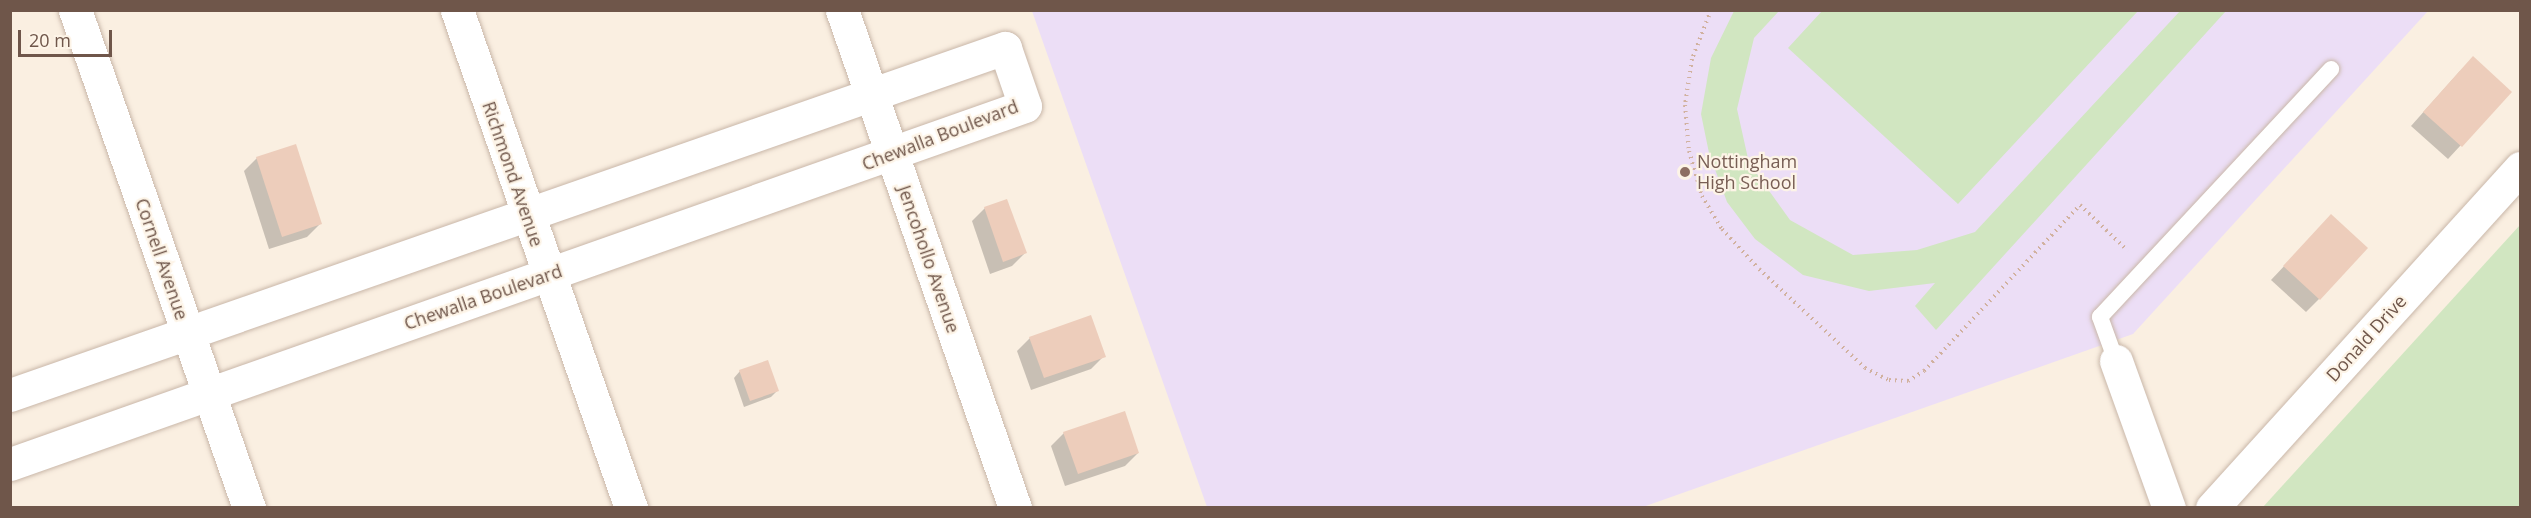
<!DOCTYPE html>
<html>
<head>
<meta charset="utf-8">
<style>
	body { margin:0 }
	#map { position:relative; width:2531px; height:518px; overflow:hidden; background:#faefe1; font-family:"Open Sans",sans-serif }
	div>[style] { position:absolute }
	[style*='--x'] { left:calc(var(--x)*1px); top:calc(var(--y)*1px); width:calc(var(--w)*1px); rotate:calc(var(--a)*1deg) }
	.education>* { inset:0; background:#ecdef6 }
	.green>* { inset:0; background:#d1e6c1 }
	.shadow>* { inset:0; background:#0003 }
	.building>* { inset:0; background:#edcdbb }
	.path>* { height:4px; margin-top:-2px; transform-origin:0; background:repeating-linear-gradient(90deg,#d1b19f 0 1.5px,transparent 0 6px) }
	.roads { filter:drop-shadow(0 0 2px #c9b7a9) drop-shadow(0 0 2px #c9b7a9) }
	.service>* { height:16px; margin:-8px; padding:0 8px; transform-origin:8px; border-radius:8px; background:#fff }
	.minor>* { height:33px; margin:-16.5px; padding:0 16.5px; transform-origin:16.5px; border-radius:16.5px; background:#fff }
	.dots>* { width:16px; height:16px; translate:-50% -50%; box-sizing:border-box; border:3px solid #fdf4e7; border-radius:50% }
	span { translate:-50% -50%; white-space:nowrap; text-align:center; line-height:1.15; -webkit-text-stroke:4.5px #fdf4e7; paint-order:stroke }
	.street-label { font-size:18px; color:#6f564a }
	.education-label { font-size:18px; color:#785e54 }
	.left { translate:0 -50%; text-align:left }
	.frame { position:absolute; inset:0; border:12px solid #6f564a; pointer-events:none }
	.scale { position:absolute; left:18px; top:30px; width:94px; height:27px; box-sizing:border-box; border:3px solid #6f564a; border-top:0; padding-left:8px; font-size:18px; line-height:21px; white-space:nowrap; color:#6f564a; -webkit-text-stroke:4px #fdf4e7; paint-order:stroke }
</style>
</head>
<body>
<div id="map">
	<div class="education">
		<i style="clip-path:polygon(1032px 11px,2428px 11px,2133px 334px,1640px 508px,1207px 507px)"></i>
	</div>
	<div class="green">
		<i style="clip-path:polygon(1734px 11px,1779px 11px,1754px 38px,1737px 109px,1749px 163px,1790px 220px,1853px 255px,1917px 250px,1975px 232px,2180px 11px,2226px 11px,1936px 330px,1915px 306px,1935px 283px,1869px 291px,1803px 275px,1755px 239px,1727px 202px,1709px 153px,1701px 114px,1711px 58px)"></i>
		<i style="clip-path:polygon(1822px 11px,1822px 10px,2138px 11px,1958px 204px,1788px 48px)"></i>
		<i style="clip-path:polygon(2520px 225px,2520px 507px,2263px 507px)"></i>
	</div>
	<div class="shadow">
		<i style="clip-path:polygon(2460px 71px,2510px 92px,2448px 159px,2411px 126px)"></i>
		<i style="clip-path:polygon(257px 158px,320px 224px,307px 237px,269px 249px,244px 171px)"></i>
		<i style="clip-path:polygon(985px 208px,1025px 253px,1012px 266px,990px 274px,972px 221px)"></i>
		<i style="clip-path:polygon(2319px 229px,2319px 299px,2306px 312px,2271px 280px)"></i>
		<i style="clip-path:polygon(1030px 338px,1104px 356px,1091px 369px,1031px 390px,1017px 351px)"></i>
		<i style="clip-path:polygon(740px 371px,777px 391px,771px 397px,744px 407px,734px 378px)"></i>
		<i style="clip-path:polygon(1064px 433px,1138px 453px,1125px 466px,1065px 486px,1051px 446px)"></i>
	</div>
	<div class="building">
		<i style="clip-path:polygon(2473px 56px,2512px 92px,2462px 147px,2423px 112px)"></i>
		<i style="clip-path:polygon(296px 144px,322px 224px,282px 237px,256px 157px)"></i>
		<i style="clip-path:polygon(1007px 199px,1027px 253px,1003px 262px,984px 207px)"></i>
		<i style="clip-path:polygon(2331px 214px,2368px 248px,2320px 300px,2283px 266px)"></i>
		<i style="clip-path:polygon(1091px 315px,1106px 357px,1044px 378px,1029px 337px)"></i>
		<i style="clip-path:polygon(768px 360px,779px 391px,750px 401px,739px 370px)"></i>
		<i style="clip-path:polygon(1125px 411px,1139px 453px,1078px 474px,1063px 432px)"></i>
	</div>
	<div class="path">
		<i style="--x:1711;--y:10;--w:53;--a:111.2"></i>
		<i style="--x:1692;--y:59;--w:47;--a:98.7"></i>
		<i style="--x:1685;--y:105;--w:46;--a:85"></i>
		<i style="--x:1689;--y:151;--w:47;--a:73.9"></i>
		<i style="--x:1702;--y:196;--w:39;--a:59"></i>
		<i style="--x:1722;--y:229;--w:54;--a:47.2"></i>
		<i style="--x:1759;--y:269;--w:145;--a:43"></i>
		<i style="--x:1865;--y:368;--w:27;--a:27"></i>
		<i style="--x:1889;--y:380;--w:19;--a:3"></i>
		<i style="--x:1908;--y:381;--w:19;--a:-32"></i>
		<i style="--x:1924;--y:371;--w:228;--a:-46.8"></i>
		<i style="--x:2080;--y:205;--w:66;--a:43.8"></i>
	</div>
	<div class="roads">
		<div class="service">
			<i style="--x:2116;--y:361;--w:47;--a:-110"></i>
			<i style="--x:2100;--y:317;--w:339;--a:-47"></i>
		</div>
		<div class="minor">
			<i style="--x:75;--y:10;--w:528;--a:70.74"></i>
			<i style="--x:457;--y:10;--w:528;--a:70.74"></i>
			<i style="--x:842;--y:10;--w:527;--a:70.84"></i>
			<i style="--x:2116;--y:361;--w:156;--a:70.2"></i>
			<i style="--x:10;--y:395;--w:1054;--a:-19.23"></i>
			<i style="--x:1005;--y:48;--w:61;--a:71"></i>
			<i style="--x:1025;--y:106;--w:1076;--a:160.57"></i>
			<i style="--x:2212;--y:508;--w:459;--a:-47.8"></i>
		</div>
	</div>
	<div class="dots">
		<i style="left:1685px;top:172px;background:#8d6e63"></i>
	</div>
	<div class="street-label">
		<span style="left:940px;top:135px;rotate:-21deg">Chewalla Boulevard</span>
		<span style="left:513px;top:174px;rotate:71deg">Richmond Avenue</span>
		<span style="left:162px;top:259px;rotate:71deg">Cornell Avenue</span>
		<span style="left:929px;top:259px;rotate:71deg">Jencohollo Avenue</span>
		<span style="left:483px;top:297px;rotate:-19deg">Chewalla Boulevard</span>
		<span style="left:2366px;top:338px;rotate:-48deg">Donald Drive</span>
	</div>
	<div class="education-label">
		<span class="left" style="left:1697px;top:172px">Nottingham<br>High School</span>
	</div>
	<div class="frame"></div>
	<div class="scale">20 m</div>
</div>
</body>
</html>
